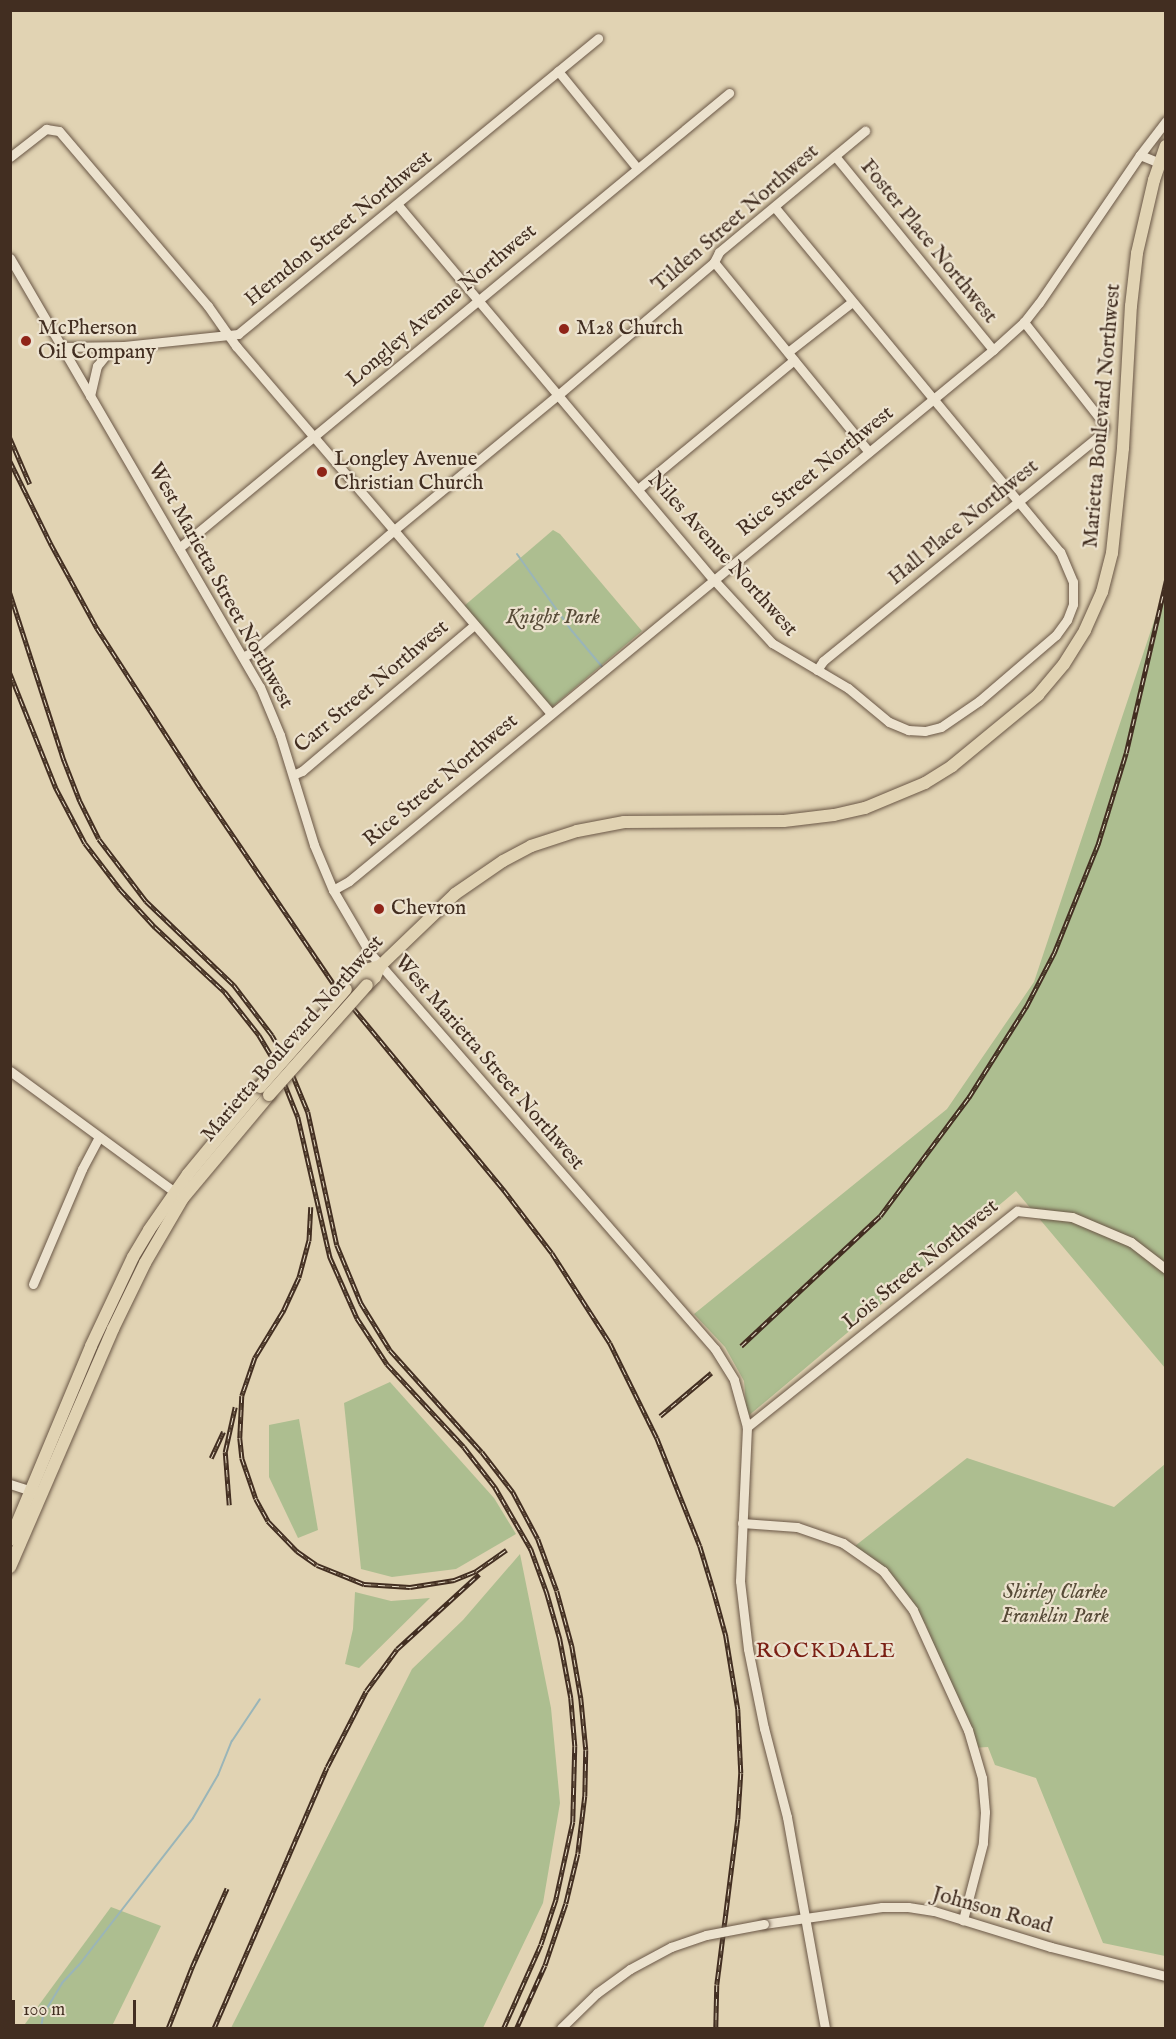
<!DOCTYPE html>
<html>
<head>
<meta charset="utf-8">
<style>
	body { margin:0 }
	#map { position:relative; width:1176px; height:2039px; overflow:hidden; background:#e1d3b3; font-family:"IM FELL English",serif }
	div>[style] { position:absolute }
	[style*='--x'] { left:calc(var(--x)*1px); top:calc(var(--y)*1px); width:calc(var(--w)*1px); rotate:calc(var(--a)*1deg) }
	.green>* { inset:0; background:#adbe90 }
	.stream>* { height:2px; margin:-1px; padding:0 1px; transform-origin:1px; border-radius:1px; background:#9ab5b8 }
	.roads { filter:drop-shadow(0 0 2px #6a5746) drop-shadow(0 0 2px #6a5746) }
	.minor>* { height:9px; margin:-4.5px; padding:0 4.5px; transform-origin:4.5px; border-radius:4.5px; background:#ece2ce }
	.major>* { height:12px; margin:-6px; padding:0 6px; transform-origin:6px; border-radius:6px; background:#e1d3b3 }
	.rail>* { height:4.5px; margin-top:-2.25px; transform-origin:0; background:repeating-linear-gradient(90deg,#ece2ce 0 7px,#422e21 0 14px); box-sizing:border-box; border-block:2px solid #422e21 }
	.bridges { filter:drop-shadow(0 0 2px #6a5746) drop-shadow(0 0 2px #6a5746) }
	.minor-bridge>* { height:9px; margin:-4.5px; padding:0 4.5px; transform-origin:4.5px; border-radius:4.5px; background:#ece2ce }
	.major-bridge>* { height:12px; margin:-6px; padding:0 6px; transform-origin:6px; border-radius:6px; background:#e1d3b3 }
	.dots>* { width:16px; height:16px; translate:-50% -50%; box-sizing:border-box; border:3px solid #ece2ce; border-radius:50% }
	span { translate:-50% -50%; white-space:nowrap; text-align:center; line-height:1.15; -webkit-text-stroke:4.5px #ece2ce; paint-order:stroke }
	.street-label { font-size:21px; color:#422e21 }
	.poi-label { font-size:21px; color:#422e21 }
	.left { translate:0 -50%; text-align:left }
	.park-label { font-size:21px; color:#574b37; font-style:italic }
	.neighbourhood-label { font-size:22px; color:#7a1f14; letter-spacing:1.5px }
	.frame { position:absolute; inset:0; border:12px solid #422e21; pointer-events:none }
	.scale { position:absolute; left:12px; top:2000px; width:124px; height:27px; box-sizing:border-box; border:3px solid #422e21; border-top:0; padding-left:8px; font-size:18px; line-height:21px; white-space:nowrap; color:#422e21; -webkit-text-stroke:4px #ece2ce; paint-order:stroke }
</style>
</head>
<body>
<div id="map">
	<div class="green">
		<i style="clip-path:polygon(553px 530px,560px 534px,642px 631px,551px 708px,464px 606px)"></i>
		<i style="clip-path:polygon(1165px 588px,1165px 1368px,1016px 1191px,747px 1417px,744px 1381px,725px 1347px,694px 1314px,947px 1109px,1034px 982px)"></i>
		<i style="clip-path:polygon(390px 1382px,494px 1498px,516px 1534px,456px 1569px,392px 1577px,361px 1569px,344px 1403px)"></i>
		<i style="clip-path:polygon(299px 1419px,318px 1530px,298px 1538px,269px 1477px,269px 1425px)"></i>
		<i style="clip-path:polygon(967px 1458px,1114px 1507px,1165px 1464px,1165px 1956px,1103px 1943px,1036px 1778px,995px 1765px,988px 1747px,972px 1748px,926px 1625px,855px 1546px)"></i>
		<i style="clip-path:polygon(520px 1554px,551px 1708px,560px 1803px,543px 1903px,483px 2028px,231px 2028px,412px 1669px,463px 1620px)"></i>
		<i style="clip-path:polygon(355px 1592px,391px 1601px,430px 1598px,359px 1668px,345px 1664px,353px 1629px)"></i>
		<i style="clip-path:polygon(111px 1907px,161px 1926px,111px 2028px,22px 2028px)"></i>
	</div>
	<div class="stream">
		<i style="--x:517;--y:554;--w:95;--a:54.5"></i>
		<i style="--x:572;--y:631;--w:50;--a:49.9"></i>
		<i style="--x:41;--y:2028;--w:13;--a:-81"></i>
		<i style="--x:43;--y:2015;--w:37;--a:-59"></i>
		<i style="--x:62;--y:1983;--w:25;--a:-47"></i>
		<i style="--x:79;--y:1965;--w:186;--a:-52.2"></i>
		<i style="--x:193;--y:1818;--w:50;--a:-59.8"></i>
		<i style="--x:218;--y:1775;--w:37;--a:-68"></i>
		<i style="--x:232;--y:1741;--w:50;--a:-56.3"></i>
	</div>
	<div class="roads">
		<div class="minor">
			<i style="--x:558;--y:71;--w:125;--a:50.8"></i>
			<i style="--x:1140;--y:155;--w:43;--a:-52.6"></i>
			<i style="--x:835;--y:156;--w:250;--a:50.8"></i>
			<i style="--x:10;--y:157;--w:46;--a:-37.9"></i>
			<i style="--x:46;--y:129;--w:13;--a:9"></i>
			<i style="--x:59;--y:131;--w:230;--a:49.6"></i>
			<i style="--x:208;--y:306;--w:49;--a:55"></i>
			<i style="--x:236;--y:346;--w:484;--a:49.4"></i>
			<i style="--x:397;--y:204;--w:492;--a:49.9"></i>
			<i style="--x:714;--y:580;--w:86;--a:47.4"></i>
			<i style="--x:772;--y:643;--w:88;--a:30.6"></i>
			<i style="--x:848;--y:688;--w:53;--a:39.7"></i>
			<i style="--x:889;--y:722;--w:21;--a:23"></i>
			<i style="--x:908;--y:730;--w:17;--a:3"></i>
			<i style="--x:925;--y:731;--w:16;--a:-14"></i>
			<i style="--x:941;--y:727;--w:46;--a:-34.4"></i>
			<i style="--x:979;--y:701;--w:101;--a:-40.6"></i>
			<i style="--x:1056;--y:635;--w:19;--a:-54"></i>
			<i style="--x:1067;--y:620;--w:17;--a:-69"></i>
			<i style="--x:1073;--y:604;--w:22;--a:-90"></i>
			<i style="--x:1073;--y:582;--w:33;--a:-113"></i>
			<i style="--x:1060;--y:552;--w:447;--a:-129.6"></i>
			<i style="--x:10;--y:258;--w:497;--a:59.8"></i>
			<i style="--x:260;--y:687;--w:52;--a:67.4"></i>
			<i style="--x:280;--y:735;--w:115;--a:72.8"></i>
			<i style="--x:314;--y:845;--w:49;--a:67.1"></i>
			<i style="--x:333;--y:890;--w:73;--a:59.6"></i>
			<i style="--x:370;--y:953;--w:525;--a:48.94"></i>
			<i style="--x:715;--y:1349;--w:36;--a:58"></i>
			<i style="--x:734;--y:1380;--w:49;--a:74.5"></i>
			<i style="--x:747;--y:1427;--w:154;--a:92.6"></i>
			<i style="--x:740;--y:1581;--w:68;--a:83.3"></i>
			<i style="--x:748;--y:1649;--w:81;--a:78.6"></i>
			<i style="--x:764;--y:1728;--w:92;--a:75.5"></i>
			<i style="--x:787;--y:1817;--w:214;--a:79.8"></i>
			<i style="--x:714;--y:262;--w:245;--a:50.8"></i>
			<i style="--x:62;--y:347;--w:62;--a:-0.9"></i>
			<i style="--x:124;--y:346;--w:115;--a:-6"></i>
			<i style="--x:238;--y:334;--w:466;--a:-39.4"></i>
			<i style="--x:788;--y:352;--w:81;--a:-38"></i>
			<i style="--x:90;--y:396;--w:31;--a:-77"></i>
			<i style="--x:97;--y:366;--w:19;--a:-51"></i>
			<i style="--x:109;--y:351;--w:10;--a:-17"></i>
			<i style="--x:638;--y:489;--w:202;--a:-39.6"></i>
			<i style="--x:179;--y:548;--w:714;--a:-39.6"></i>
			<i style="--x:243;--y:657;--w:13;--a:-29"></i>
			<i style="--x:254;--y:651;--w:185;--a:-40.8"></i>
			<i style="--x:394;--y:530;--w:212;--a:-39.5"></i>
			<i style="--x:558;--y:395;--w:205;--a:-40.4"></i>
			<i style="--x:714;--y:262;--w:11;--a:-63"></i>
			<i style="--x:719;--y:252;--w:190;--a:-39.7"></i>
			<i style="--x:817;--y:670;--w:11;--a:-56"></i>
			<i style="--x:823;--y:661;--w:359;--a:-39.2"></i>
			<i style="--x:1101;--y:434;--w:8;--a:-67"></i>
			<i style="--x:1104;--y:427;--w:8;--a:-113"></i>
			<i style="--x:1101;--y:420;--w:125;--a:-128.2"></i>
			<i style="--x:293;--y:775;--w:10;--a:-24"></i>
			<i style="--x:302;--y:771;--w:226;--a:-40.3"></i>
			<i style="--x:333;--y:890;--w:18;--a:-29"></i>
			<i style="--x:349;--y:881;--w:835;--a:-39.51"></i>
			<i style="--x:993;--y:350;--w:42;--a:-42.1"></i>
			<i style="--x:1024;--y:322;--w:24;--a:-52"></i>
			<i style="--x:1039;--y:303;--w:179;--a:-55.7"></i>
			<i style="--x:1140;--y:155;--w:22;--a:22"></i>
			<i style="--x:10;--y:1071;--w:211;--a:36.3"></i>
			<i style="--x:33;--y:1284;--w:125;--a:-66.9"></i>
			<i style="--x:82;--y:1169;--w:36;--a:-62"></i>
			<i style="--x:747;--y:1427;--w:346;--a:-38.7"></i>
			<i style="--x:1017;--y:1211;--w:55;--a:6.2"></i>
			<i style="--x:1072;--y:1217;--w:64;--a:23"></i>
			<i style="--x:1131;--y:1242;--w:44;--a:37.6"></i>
			<i style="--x:10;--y:1484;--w:28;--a:18"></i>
			<i style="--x:742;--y:1523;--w:55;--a:4.2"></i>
			<i style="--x:797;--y:1527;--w:49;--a:19.2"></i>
			<i style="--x:843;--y:1543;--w:49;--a:35"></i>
			<i style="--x:883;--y:1571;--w:49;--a:52.4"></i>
			<i style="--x:913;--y:1610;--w:132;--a:65.4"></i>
			<i style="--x:968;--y:1730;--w:50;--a:73.7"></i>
			<i style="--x:982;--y:1778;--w:34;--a:85"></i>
			<i style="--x:985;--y:1812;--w:31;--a:94"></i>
			<i style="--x:983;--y:1843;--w:80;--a:104.6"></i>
			<i style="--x:764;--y:1924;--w:119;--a:-8.2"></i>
			<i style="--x:882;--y:1907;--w:26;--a:0"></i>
			<i style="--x:908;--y:1907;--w:26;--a:9"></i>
			<i style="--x:934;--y:1911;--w:122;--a:17.1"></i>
			<i style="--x:1051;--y:1947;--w:119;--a:14.2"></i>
		</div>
		<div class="major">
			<i style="--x:367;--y:985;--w:11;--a:-45"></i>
			<i style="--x:375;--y:977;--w:12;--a:-66"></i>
			<i style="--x:380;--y:966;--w:104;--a:-43.8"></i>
			<i style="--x:455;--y:894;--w:58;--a:-34.5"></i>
			<i style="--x:503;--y:861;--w:32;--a:-28"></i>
			<i style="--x:531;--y:846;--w:48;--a:-18.1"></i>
			<i style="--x:577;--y:831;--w:48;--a:-10.8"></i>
			<i style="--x:624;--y:822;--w:160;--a:-0.4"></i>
			<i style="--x:784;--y:821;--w:50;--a:-6.8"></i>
			<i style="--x:834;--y:815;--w:32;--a:-13"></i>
			<i style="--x:865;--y:808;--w:65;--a:-22.6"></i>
			<i style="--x:925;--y:783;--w:32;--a:-32"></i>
			<i style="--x:952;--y:766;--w:112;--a:-39.5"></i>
			<i style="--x:1038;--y:695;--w:40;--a:-50"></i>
			<i style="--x:1064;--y:664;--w:40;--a:-58"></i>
			<i style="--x:1085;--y:630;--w:42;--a:-65.9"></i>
			<i style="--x:1102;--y:592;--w:40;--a:-75.6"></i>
			<i style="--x:1112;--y:553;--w:106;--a:-84"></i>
			<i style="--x:1123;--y:448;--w:142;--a:-86.8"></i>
			<i style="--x:1131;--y:306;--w:53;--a:-83.5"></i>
			<i style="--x:1137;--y:253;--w:75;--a:-76.9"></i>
			<i style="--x:1154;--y:180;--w:36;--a:-71"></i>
			<i style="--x:346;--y:989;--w:30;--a:-41"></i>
			<i style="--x:369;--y:969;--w:11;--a:-15"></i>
			<i style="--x:10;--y:1540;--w:210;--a:-67.3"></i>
			<i style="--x:91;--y:1346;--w:98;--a:-64.7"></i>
			<i style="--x:133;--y:1257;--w:31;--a:-59"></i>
			<i style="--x:149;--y:1230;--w:68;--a:-55.1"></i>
			<i style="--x:188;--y:1174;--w:113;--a:-50.4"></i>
			<i style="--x:10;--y:1567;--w:259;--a:-66.6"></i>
			<i style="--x:113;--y:1329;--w:73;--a:-64.1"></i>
			<i style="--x:145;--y:1263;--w:75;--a:-59.7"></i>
			<i style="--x:183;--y:1198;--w:134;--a:-50.1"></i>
		</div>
	</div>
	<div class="rail">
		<i style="--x:10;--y:438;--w:50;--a:66.5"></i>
		<i style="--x:10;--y:461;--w:93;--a:63.7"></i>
		<i style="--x:51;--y:544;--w:96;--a:61.3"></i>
		<i style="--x:97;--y:628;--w:193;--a:57.1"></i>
		<i style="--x:202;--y:790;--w:238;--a:55.8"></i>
		<i style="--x:336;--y:987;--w:264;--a:50.4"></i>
		<i style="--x:504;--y:1190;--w:79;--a:52.7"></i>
		<i style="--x:552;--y:1253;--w:107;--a:57.2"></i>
		<i style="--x:610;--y:1343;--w:106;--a:63.7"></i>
		<i style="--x:657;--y:1438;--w:116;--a:68.3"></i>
		<i style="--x:700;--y:1546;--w:48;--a:73.1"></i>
		<i style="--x:714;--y:1592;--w:46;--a:74.7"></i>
		<i style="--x:726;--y:1636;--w:74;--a:80.7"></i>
		<i style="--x:738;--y:1709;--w:64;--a:87.3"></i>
		<i style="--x:741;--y:1773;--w:46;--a:93.7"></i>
		<i style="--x:738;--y:1819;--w:167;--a:97.2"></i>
		<i style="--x:717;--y:1985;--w:43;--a:91.3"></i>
		<i style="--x:10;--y:593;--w:176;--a:72.1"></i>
		<i style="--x:64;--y:760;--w:44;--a:68.7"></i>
		<i style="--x:80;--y:801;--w:42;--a:63.4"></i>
		<i style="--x:99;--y:839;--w:78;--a:52.8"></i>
		<i style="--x:146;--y:901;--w:122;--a:43.7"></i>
		<i style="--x:234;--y:985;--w:63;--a:52.8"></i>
		<i style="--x:272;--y:1035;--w:30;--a:60"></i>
		<i style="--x:287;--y:1061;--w:55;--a:67.6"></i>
		<i style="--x:308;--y:1112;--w:136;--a:77.7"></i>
		<i style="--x:337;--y:1245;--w:63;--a:67.5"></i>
		<i style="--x:361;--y:1303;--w:55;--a:58.3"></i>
		<i style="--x:390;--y:1350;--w:137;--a:48"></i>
		<i style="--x:482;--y:1452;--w:51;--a:52.2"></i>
		<i style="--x:513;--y:1492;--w:53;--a:62"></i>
		<i style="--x:538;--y:1539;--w:55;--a:69.9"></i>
		<i style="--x:557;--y:1591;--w:57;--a:74.7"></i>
		<i style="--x:572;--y:1646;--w:53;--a:80.2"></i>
		<i style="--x:581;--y:1698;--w:52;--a:84.5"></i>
		<i style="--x:586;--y:1750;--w:46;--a:91.2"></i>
		<i style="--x:585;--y:1796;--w:58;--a:96.9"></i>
		<i style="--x:578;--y:1854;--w:51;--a:103.5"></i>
		<i style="--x:566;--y:1904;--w:65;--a:108.7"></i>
		<i style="--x:545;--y:1966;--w:68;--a:114.3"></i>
		<i style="--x:10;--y:673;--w:124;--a:68.2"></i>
		<i style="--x:56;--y:788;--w:62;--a:62.2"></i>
		<i style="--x:85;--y:843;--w:58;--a:52.7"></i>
		<i style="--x:120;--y:889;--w:52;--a:47.4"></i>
		<i style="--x:155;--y:927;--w:96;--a:42.9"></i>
		<i style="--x:225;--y:992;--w:55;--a:51.7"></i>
		<i style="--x:259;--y:1035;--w:37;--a:59"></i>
		<i style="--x:278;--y:1067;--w:54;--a:68.2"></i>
		<i style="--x:298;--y:1117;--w:144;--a:77.1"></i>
		<i style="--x:330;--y:1257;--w:67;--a:66.1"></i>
		<i style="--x:357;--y:1318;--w:55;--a:56.9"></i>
		<i style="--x:387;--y:1364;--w:113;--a:47.1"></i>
		<i style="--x:464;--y:1447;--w:51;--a:52.2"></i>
		<i style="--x:495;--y:1487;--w:72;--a:59.9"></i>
		<i style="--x:531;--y:1549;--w:47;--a:70"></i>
		<i style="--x:547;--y:1593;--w:48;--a:74.2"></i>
		<i style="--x:560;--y:1639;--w:60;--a:79.4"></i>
		<i style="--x:571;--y:1698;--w:48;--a:85.2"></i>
		<i style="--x:575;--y:1746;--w:76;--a:91.5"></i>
		<i style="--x:573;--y:1822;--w:80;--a:102.3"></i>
		<i style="--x:556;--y:1900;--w:47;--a:108.4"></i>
		<i style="--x:541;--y:1945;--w:91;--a:114"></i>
		<i style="--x:311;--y:1207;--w:34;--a:93"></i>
		<i style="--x:309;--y:1241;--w:38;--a:105"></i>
		<i style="--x:299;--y:1278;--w:38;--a:115"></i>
		<i style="--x:283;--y:1312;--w:54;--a:121.3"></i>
		<i style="--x:255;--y:1358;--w:40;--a:108.9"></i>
		<i style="--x:242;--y:1396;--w:42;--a:92.7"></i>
		<i style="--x:240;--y:1438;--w:20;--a:84"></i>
		<i style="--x:242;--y:1458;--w:43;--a:71.1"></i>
		<i style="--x:256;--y:1499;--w:25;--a:61"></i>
		<i style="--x:268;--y:1521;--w:42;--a:46"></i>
		<i style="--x:297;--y:1551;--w:24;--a:35"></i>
		<i style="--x:317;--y:1565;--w:51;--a:22"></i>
		<i style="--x:364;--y:1584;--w:46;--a:3.7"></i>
		<i style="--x:410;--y:1587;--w:45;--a:-9"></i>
		<i style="--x:454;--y:1580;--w:24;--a:-22"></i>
		<i style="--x:476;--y:1571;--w:37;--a:-35"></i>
		<i style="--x:741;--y:1346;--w:190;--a:-43.1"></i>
		<i style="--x:880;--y:1216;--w:149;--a:-53.2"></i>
		<i style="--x:969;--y:1097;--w:107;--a:-57.7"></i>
		<i style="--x:1026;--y:1007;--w:61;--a:-62.6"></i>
		<i style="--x:1054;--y:953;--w:118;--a:-68"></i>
		<i style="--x:1098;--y:844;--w:95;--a:-72.9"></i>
		<i style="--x:1126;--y:753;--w:177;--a:-76.9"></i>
		<i style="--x:660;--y:1416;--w:67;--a:-40.1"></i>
		<i style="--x:211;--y:1458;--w:29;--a:-65"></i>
		<i style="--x:229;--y:1505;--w:53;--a:-94.3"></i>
		<i style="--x:225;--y:1452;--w:46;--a:-77.5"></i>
		<i style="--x:168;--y:2028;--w:66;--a:-68.5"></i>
		<i style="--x:192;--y:1967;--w:86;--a:-66.1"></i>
		<i style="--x:214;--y:2028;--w:284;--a:-66.6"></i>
		<i style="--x:327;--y:1767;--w:85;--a:-62.8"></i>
		<i style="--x:366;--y:1691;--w:52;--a:-53.6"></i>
		<i style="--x:397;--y:1649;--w:111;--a:-42.4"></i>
	</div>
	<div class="bridges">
		<div class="minor-bridge">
			<i style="--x:561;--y:2028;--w:50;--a:-44.2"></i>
			<i style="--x:597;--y:1993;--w:41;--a:-36"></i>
			<i style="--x:630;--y:1969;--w:47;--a:-28.2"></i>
			<i style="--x:671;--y:1947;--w:37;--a:-19"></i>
			<i style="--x:706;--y:1935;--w:59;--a:-10.7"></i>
		</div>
		<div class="major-bridge">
			<i style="--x:260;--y:1087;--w:130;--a:-48.7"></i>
			<i style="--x:269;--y:1095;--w:147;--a:-48.3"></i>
		</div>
	</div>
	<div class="dots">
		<i style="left:564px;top:329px;background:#8f2418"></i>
		<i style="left:26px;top:341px;background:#8f2418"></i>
		<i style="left:322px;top:472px;background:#8f2418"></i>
		<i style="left:379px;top:909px;background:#8f2418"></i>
	</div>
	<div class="street-label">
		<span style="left:736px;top:219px;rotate:-41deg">Tilden Street Northwest</span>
		<span style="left:339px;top:229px;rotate:-39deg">Herndon Street Northwest</span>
		<span style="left:928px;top:242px;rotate:51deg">Foster Place Northwest</span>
		<span style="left:442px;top:306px;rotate:-40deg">Longley Avenue Northwest</span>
		<span style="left:1103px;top:416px;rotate:-85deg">Marietta Boulevard Northwest</span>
		<span style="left:816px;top:472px;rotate:-39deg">Rice Street Northwest</span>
		<span style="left:964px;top:523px;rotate:-39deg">Hall Place Northwest</span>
		<span style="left:722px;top:555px;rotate:48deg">Niles Avenue Northwest</span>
		<span style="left:220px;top:586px;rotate:61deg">West Marietta Street Northwest</span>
		<span style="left:372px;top:687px;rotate:-40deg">Carr Street Northwest</span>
		<span style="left:441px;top:781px;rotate:-40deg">Rice Street Northwest</span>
		<span style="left:293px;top:1039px;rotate:-49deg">Marietta Boulevard Northwest</span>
		<span style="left:489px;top:1063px;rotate:49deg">West Marietta Street Northwest</span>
		<span style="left:921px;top:1265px;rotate:-39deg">Lois Street Northwest</span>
		<span style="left:992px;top:1911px;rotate:16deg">Johnson Road</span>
	</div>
	<div class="poi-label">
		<span class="left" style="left:38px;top:341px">McPherson<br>Oil Company</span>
		<span class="left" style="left:576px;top:329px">M28 Church</span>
		<span class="left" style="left:334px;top:472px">Longley Avenue<br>Christian Church</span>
		<span class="left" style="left:391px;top:909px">Chevron</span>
	</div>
	<div class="park-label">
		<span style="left:553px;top:618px">Knight Park</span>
		<span style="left:1055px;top:1605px">Shirley Clarke<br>Franklin Park</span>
	</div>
	<div class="neighbourhood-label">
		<span style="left:826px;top:1652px">ROCKDALE</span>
	</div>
	<div class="frame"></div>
	<div class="scale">100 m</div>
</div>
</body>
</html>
